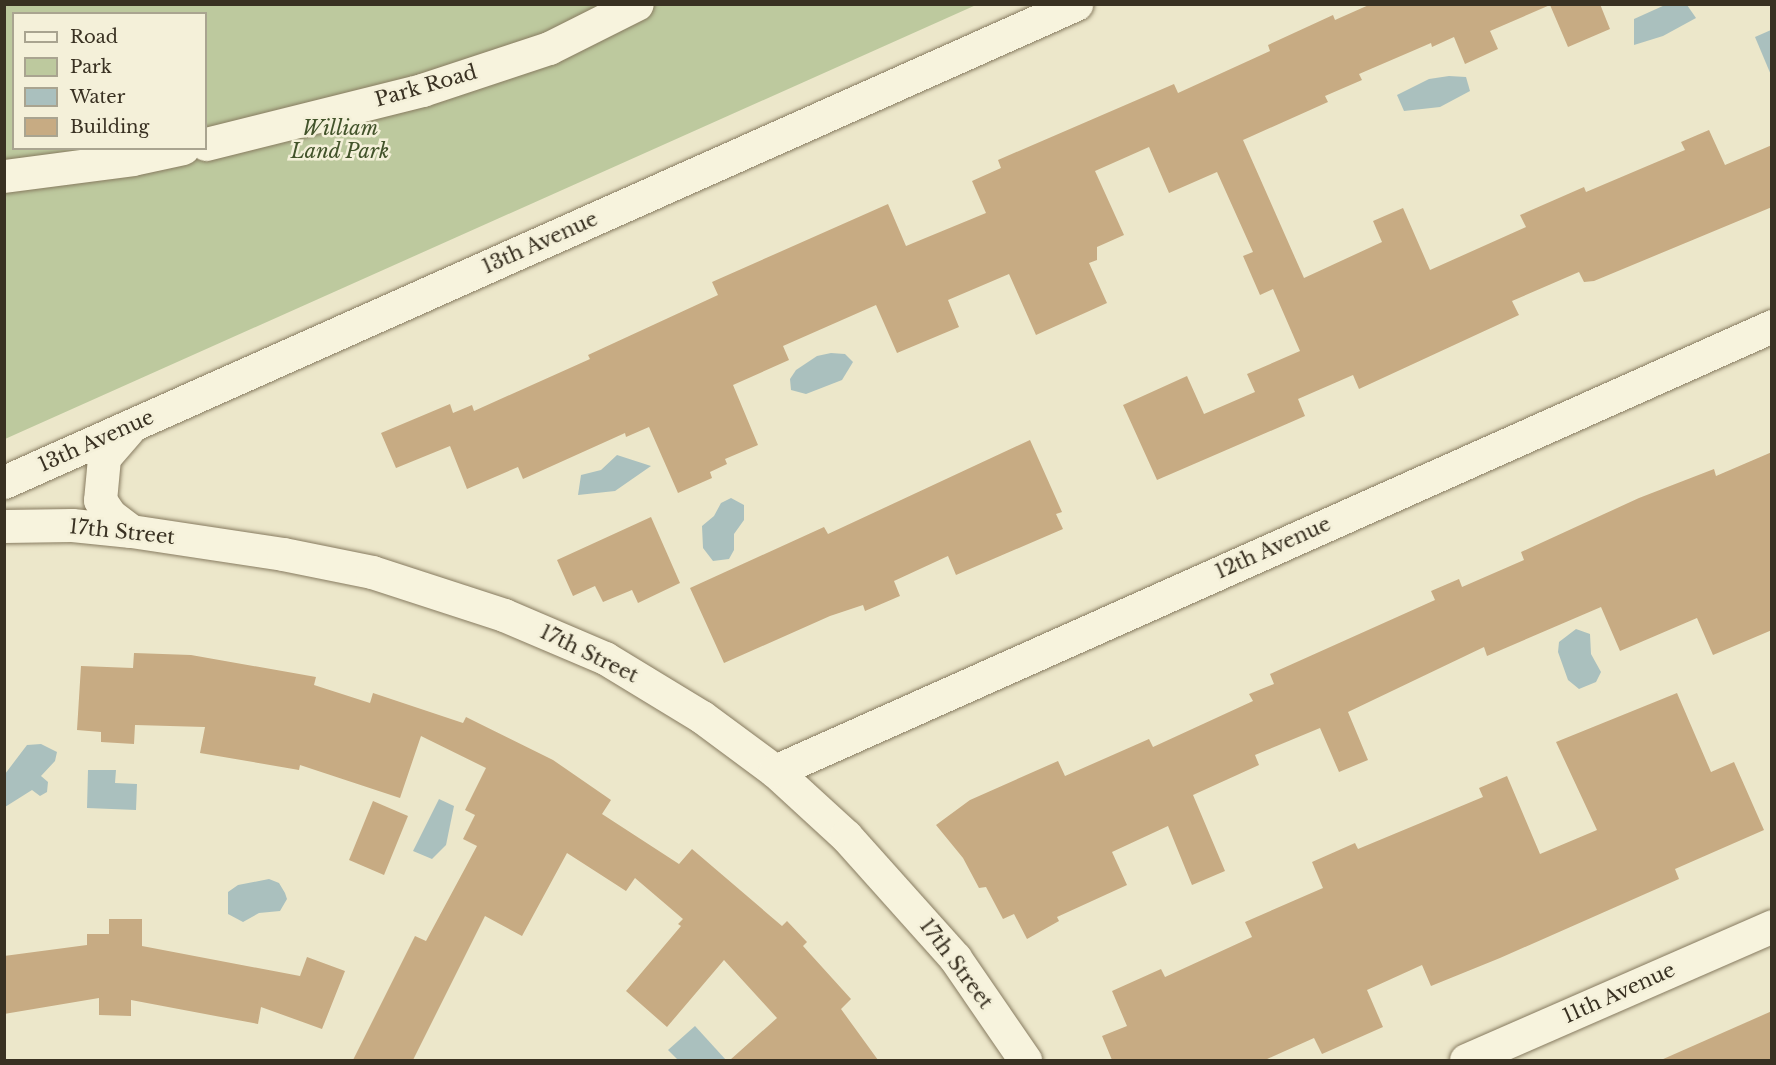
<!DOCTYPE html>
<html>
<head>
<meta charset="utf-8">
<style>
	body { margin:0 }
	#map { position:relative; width:1776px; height:1065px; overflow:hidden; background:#ece7ca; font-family:"Libre Baskerville",serif }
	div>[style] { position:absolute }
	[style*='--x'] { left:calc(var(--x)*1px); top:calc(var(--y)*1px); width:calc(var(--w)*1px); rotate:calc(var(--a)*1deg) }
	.green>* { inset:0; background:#bdc99e }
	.water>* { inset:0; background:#aac0be }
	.building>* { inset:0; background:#c7ab83 }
	.roads { filter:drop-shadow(0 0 2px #877b60) drop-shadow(0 0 2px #877b60) }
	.minor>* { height:33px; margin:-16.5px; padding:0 16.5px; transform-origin:16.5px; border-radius:16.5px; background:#f7f3dd }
	.tertiary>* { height:33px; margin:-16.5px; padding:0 16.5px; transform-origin:16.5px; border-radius:16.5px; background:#f7f3dd }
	span { translate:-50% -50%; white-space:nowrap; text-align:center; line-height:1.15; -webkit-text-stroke:5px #f4f0d9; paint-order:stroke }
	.street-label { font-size:20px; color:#393122 }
	.park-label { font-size:20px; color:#42532a; font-style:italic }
	.frame { position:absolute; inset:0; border:6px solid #393122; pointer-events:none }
	.legend { position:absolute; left:12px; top:12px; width:195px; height:138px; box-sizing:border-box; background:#f4f0d9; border:2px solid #a9a490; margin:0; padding:8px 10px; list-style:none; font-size:18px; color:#393122 }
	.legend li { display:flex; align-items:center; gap:12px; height:30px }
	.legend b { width:30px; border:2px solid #a9a490 }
</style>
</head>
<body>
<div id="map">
	<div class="green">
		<i style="clip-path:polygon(evenodd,5px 4px,976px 5px,5px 439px,5px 4px,14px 14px,206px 14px,206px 148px,14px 148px,14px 14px)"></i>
	</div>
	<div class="water">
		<i style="clip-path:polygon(1665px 5px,1687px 5px,1696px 18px,1663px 36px,1634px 45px,1634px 19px)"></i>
		<i style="clip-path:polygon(1771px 30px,1771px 75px,1755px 37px)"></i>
		<i style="clip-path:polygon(1449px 76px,1466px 77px,1470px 91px,1440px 107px,1404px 111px,1397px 95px,1429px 79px)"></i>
		<i style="clip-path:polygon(831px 353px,845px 354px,853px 362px,842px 380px,806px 394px,791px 390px,790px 379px,796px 370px,817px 356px)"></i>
		<i style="clip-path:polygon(617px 455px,651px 466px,615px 491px,578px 495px,581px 475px,601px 470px)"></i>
		<i style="clip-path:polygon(731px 498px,744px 505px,744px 520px,734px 534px,734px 550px,729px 559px,713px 561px,703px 548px,702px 526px,714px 516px,721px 503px)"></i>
		<i style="clip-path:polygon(1576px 629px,1590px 634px,1591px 654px,1601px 672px,1596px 682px,1579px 689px,1568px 680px,1558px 652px,1559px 642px)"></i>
		<i style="clip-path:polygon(41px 744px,57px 752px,55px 761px,41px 776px,48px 782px,47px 792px,40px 796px,32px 790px,5px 807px,5px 774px,27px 745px)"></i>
		<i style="clip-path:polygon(88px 770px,116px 770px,115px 783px,137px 784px,136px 810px,87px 808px)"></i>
		<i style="clip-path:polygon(439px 799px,454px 806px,446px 845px,432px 859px,413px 851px)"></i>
		<i style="clip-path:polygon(269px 879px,279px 883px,285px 893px,287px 899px,280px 911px,259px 913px,243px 922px,228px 914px,228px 892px,238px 885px)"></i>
		<i style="clip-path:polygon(695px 1026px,726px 1060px,678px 1060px,668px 1050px)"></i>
	</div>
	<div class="building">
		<i style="clip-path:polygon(1371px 4px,1600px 4px,1610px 29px,1568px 47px,1550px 5px,1490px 31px,1498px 49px,1465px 64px,1454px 37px,1432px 47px,1431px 43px,1359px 74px,1362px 80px,1325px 96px,1328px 102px,1243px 140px,1304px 278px,1382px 242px,1373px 221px,1403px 208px,1430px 270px,1526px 227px,1520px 215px,1584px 187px,1586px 192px,1685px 150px,1681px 142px,1709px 130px,1725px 165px,1772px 145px,1772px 207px,1594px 281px,1584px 282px,1579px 272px,1512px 301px,1519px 315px,1359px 389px,1353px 375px,1298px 399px,1305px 416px,1157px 480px,1123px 405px,1187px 376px,1204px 414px,1255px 392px,1247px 374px,1300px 351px,1273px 289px,1260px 295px,1243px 256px,1253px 252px,1217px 172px,1169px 193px,1149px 147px,1095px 171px,1124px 235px,1097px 247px,1097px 260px,1089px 263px,1107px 303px,1036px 335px,1009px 274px,948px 300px,959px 327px,897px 353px,876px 305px,783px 346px,789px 360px,733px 385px,758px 445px,725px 459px,727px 464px,710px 472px,712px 478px,678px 493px,649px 427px,626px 437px,625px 433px,523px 479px,518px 467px,467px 489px,450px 446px,396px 468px,381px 433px,450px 404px,453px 413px,472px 405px,474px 411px,590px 359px,588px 355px,718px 295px,712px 282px,888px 204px,906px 246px,986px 213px,972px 181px,1001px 168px,998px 160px,1174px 84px,1178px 93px,1270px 51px,1268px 45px,1333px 15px,1335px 20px)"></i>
		<i style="clip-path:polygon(1030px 440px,1062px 512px,1056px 514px,1063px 529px,956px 575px,948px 556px,894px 581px,900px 596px,865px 611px,863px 605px,830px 616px,724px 663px,690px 588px,824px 527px,828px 534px)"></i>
		<i style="clip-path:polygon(1772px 452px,1772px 630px,1713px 655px,1697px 618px,1620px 651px,1601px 607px,1487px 656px,1484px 647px,1348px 712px,1368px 760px,1339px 772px,1320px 728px,1255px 755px,1259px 765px,1193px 795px,1225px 871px,1192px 885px,1168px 826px,1112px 852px,1127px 885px,1057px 917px,1059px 921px,1027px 939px,1014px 914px,1003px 919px,986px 887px,979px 888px,963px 858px,936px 825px,970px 800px,1058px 761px,1065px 776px,1149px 739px,1153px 747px,1253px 701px,1249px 694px,1274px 684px,1270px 674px,1435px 600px,1431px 591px,1459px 579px,1462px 587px,1524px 560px,1521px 552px,1639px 498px,1714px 469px,1716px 476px)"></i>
		<i style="clip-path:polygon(651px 517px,680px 583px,638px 603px,632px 590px,603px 602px,595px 586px,573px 596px,557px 560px)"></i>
		<i style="clip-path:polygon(134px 653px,191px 655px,316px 677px,314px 685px,370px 703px,373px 693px,463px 723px,466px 717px,553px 760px,611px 800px,602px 814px,679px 864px,692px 849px,782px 926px,787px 921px,807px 942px,803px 946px,851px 999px,841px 1009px,878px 1060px,730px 1060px,777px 1018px,724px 960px,667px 1027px,626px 991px,681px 926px,678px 924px,683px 919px,635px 878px,626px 891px,567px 853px,522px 936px,485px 916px,413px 1060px,353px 1060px,415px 936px,426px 941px,477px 846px,463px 839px,475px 815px,465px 810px,486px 768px,421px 736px,400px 798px,300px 765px,299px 770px,200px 753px,205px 727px,135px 725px,134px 744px,101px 742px,101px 732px,77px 730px,81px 666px,133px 668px)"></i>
		<i style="clip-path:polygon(1677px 693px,1711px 772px,1734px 762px,1764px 830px,1675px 869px,1679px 879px,1500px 958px,1431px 986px,1422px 965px,1367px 990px,1383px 1027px,1322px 1054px,1314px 1038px,1265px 1060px,1112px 1060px,1102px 1036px,1127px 1026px,1112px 991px,1161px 969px,1165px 977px,1252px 937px,1245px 922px,1323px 888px,1312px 862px,1355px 843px,1358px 849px,1483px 797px,1479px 788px,1507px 776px,1540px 854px,1597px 830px,1556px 742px)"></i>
		<i style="clip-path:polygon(373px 801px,408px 816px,384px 875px,349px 860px)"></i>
		<i style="clip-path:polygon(109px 919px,142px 919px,142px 946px,300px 976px,307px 957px,345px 971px,322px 1029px,261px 1007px,258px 1024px,131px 1000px,131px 1016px,99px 1015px,99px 998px,4px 1014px,4px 956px,87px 945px,87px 934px,109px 934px)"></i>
		<i style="clip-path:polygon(1772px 1011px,1772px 1060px,1661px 1060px)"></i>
	</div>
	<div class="roads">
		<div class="minor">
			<i style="--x:206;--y:144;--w:223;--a:-14"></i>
			<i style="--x:422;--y:90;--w:134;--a:-18.3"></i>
			<i style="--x:549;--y:48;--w:98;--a:-26.6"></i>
			<i style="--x:4;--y:176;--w:130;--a:-7.5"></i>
			<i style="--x:133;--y:159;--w:51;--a:-12.4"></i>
			<i style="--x:128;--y:430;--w:37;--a:131"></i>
			<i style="--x:104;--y:458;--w:42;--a:95.4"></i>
			<i style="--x:100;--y:500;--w:18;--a:56"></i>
			<i style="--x:110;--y:515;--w:26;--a:37"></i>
			<i style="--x:4;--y:482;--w:1174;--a:-24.03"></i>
			<i style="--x:4;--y:526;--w:68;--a:-0.8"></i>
			<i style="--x:72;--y:525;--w:59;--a:5.8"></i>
			<i style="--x:131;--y:531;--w:154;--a:8.6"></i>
			<i style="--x:283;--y:554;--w:91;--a:11.4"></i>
			<i style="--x:372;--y:572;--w:139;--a:18"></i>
			<i style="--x:504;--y:615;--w:110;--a:23.1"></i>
			<i style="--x:605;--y:658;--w:114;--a:31.3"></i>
			<i style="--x:702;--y:717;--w:91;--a:36.5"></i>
			<i style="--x:775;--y:771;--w:96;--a:42.5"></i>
			<i style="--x:846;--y:836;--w:164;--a:48.2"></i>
			<i style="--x:955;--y:958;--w:124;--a:55.5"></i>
			<i style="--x:775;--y:771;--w:1092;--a:-24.05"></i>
		</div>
		<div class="tertiary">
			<i style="--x:1466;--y:1060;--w:334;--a:-23.6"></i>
		</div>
	</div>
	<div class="street-label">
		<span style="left:426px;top:86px;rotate:-16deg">Park Road</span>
		<span style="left:540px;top:243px;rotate:-24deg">13th Avenue</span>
		<span style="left:96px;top:441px;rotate:-24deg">13th Avenue</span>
		<span style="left:122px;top:532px;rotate:6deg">17th Street</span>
		<span style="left:1273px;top:548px;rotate:-24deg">12th Avenue</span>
		<span style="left:589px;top:654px;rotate:26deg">17th Street</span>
		<span style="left:956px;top:964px;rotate:53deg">17th Street</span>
		<span style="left:1619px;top:993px;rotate:-24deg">11th Avenue</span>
	</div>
	<div class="park-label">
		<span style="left:340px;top:140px">William<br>Land Park</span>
	</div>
	<div class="frame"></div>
	<ul class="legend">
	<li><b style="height:8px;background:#f7f3dd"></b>Road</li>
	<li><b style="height:16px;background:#bdc99e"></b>Park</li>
	<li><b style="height:16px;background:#aac0be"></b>Water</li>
	<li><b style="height:16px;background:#c7ab83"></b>Building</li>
	</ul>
</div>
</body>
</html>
